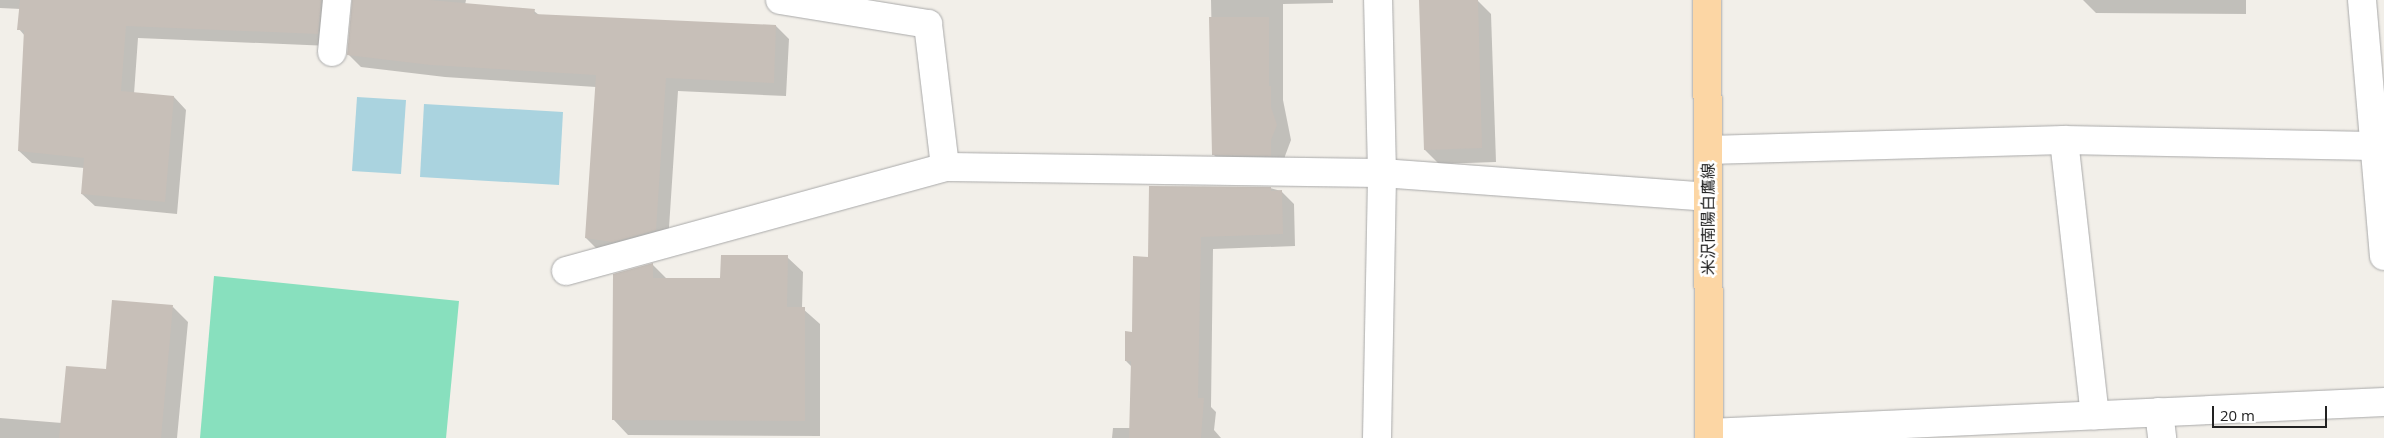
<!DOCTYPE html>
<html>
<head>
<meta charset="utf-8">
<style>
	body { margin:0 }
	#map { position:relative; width:2384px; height:438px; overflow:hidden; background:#f2efe9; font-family:"Open Sans","Noto Sans JP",sans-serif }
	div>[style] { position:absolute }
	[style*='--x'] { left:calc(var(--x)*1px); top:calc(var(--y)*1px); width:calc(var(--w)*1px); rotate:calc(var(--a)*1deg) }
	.pitch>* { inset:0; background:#88e0be }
	.water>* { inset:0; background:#aad3df }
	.shadow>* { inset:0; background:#0003 }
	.building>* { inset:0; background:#c7bfb8 }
	.roads { filter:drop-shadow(0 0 1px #a9a9a9) drop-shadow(0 0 1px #a9a9a9) }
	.street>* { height:28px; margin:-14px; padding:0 14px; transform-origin:14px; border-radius:14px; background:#fff }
	.primary>* { height:28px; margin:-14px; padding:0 14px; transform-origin:14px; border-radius:14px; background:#fcd6a4 }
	span { translate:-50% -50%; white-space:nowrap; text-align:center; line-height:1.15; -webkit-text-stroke:5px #fff; paint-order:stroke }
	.street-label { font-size:16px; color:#222 }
	.scale { position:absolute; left:2212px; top:406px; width:115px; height:22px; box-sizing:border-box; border:2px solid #222; border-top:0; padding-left:6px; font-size:15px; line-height:18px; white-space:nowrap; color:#222; -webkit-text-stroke:4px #fff; paint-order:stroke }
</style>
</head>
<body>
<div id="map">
	<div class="pitch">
		<i style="clip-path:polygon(214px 276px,459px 301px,446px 438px,200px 438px)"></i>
	</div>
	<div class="water">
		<i style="clip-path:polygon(357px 97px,406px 100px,401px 174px,352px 171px)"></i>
		<i style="clip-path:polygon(424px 104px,563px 112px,559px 185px,420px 177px)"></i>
	</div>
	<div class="shadow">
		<i style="clip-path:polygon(0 0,341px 0,330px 46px,138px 38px,134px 94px,174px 97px,186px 110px,177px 214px,95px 206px,82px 194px,84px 168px,32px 163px,19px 151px,25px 36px,19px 29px,21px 9px,0 8px)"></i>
		<i style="clip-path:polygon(353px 0,466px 0,465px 5px,534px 11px,539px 15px,776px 26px,789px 39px,786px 96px,678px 91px,668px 243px,599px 251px,586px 238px,596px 87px,445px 77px,361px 67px,348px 54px)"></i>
		<i style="clip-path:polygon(1211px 0,1333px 0,1333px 3px,1283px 4px,1283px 100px,1291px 140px,1285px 156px,1285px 170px,1228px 169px,1214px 155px)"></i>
		<i style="clip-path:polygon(1477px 0,1491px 14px,1496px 162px,1439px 164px,1425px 150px)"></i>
		<i style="clip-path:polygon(2083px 0,2246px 0,2246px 14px,2096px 13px)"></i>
		<i style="clip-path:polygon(1270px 188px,1281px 191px,1294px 204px,1295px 246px,1213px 249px,1211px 407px,1216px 412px,1214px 430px,1221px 438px,1112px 438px,1113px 428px,1131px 428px,1132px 367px,1126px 361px,1149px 258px)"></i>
		<i style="clip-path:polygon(787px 257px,803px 272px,802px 308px,820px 324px,820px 436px,628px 435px,613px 419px,614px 275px,653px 265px,667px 279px,721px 279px)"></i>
		<i style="clip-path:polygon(173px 307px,188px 322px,177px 438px,0 438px,0 418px,62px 423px,108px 371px)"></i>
	</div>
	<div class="building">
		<i style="clip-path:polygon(20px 0,321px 0,318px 34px,126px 26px,121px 91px,174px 96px,165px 202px,81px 194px,84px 158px,18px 151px,24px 30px,17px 30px)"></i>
		<i style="clip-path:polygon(352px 0,429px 0,535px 9px,534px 14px,776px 25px,774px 83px,666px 78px,656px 230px,613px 242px,585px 238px,596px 75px,431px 65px,347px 55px)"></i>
		<i style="clip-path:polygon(1419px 0,1478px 0,1482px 148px,1424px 150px)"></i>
		<i style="clip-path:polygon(1209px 17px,1269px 17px,1269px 86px,1271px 86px,1271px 107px,1277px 125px,1271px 140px,1271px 156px,1212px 155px)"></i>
		<i style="clip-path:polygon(1149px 186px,1271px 187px,1271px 191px,1282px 190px,1283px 234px,1201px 237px,1198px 398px,1204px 398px,1201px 438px,1129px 438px,1131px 361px,1125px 361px,1125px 331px,1132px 332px,1133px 256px,1148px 257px)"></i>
		<i style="clip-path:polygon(721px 255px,788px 255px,787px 307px,805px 307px,805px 421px,612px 420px,613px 274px,653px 263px,653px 278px,720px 278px)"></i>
		<i style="clip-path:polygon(112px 300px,173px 305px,161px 438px,59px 438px,66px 366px,106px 369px)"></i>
	</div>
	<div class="roads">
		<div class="street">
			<i style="--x:780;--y:0;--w:150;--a:9.2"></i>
			<i style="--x:928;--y:24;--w:144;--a:83.2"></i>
			<i style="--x:2362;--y:0;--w:257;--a:85.1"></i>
			<i style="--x:332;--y:52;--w:52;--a:-84.5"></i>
			<i style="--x:2064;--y:140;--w:277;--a:83.6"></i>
			<i style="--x:1708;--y:150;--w:356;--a:-1.6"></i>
			<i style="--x:2064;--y:140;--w:309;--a:1.1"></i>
			<i style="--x:566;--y:271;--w:393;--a:-15.3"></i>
			<i style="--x:945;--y:167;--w:437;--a:0.8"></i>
			<i style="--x:1382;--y:173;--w:325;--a:4.2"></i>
			<i style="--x:2159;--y:412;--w:26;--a:83"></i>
			<i style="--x:1709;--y:433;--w:676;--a:-2.63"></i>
			<i style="--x:1377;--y:438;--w:265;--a:-88.9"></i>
			<i style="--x:1382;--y:173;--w:173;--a:-91.3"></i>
		</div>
		<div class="primary">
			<i style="--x:1707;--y:0;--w:438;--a:89.7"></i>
		</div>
	</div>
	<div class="street-label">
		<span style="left:1708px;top:219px;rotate:-90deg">米沢南陽白鷹線</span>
	</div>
	<div class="scale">20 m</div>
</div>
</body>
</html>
